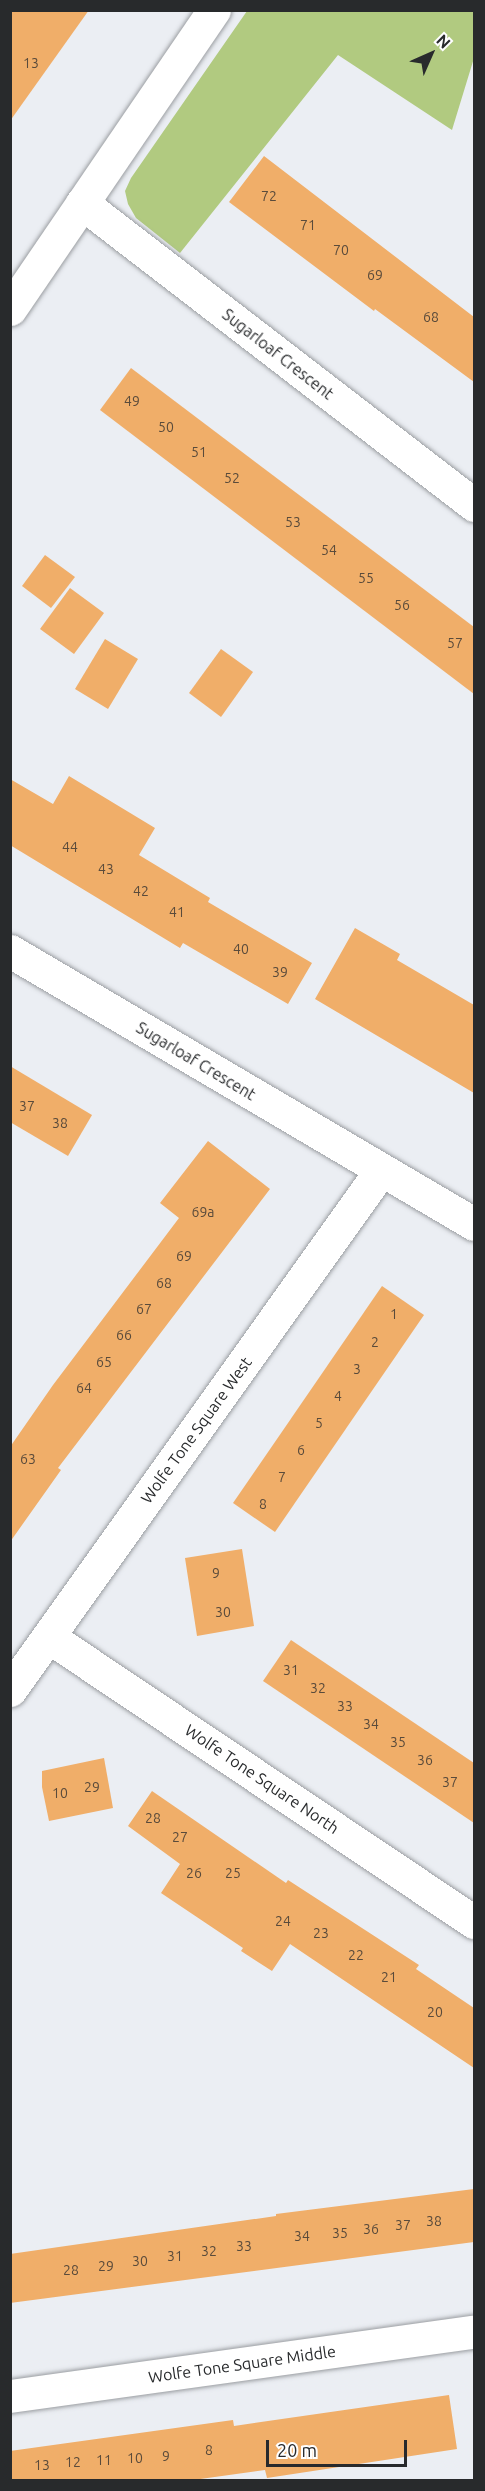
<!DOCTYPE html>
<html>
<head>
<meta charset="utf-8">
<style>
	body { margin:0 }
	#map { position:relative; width:485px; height:2491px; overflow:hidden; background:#ebeef3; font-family:Ubuntu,sans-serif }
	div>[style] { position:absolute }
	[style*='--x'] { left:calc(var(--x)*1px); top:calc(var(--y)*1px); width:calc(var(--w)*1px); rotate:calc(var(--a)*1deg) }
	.green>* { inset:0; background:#b1ca80 }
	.building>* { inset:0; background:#f0ae69 }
	.roads { filter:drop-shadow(0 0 2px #9b9ea2) drop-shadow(0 0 2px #9b9ea2) }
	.minor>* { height:33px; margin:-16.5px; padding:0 16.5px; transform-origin:16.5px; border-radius:16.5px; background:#fff }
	span { translate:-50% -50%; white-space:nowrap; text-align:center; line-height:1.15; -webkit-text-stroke:4.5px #fff; paint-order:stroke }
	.number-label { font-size:14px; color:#5a4b3b }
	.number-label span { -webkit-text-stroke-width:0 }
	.street-label { font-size:16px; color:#282a2c }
	.frame { position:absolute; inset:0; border:12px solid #282a2c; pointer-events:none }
	.north { position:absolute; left:401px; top:24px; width:60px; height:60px; -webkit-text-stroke:4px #fff; paint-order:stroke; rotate:45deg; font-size:16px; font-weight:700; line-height:24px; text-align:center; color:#282a2c }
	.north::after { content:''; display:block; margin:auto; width:21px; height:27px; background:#282a2c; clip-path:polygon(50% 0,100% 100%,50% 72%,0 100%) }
	.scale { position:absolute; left:266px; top:2440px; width:141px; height:27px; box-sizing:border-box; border:3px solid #282a2c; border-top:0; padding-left:8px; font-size:18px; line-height:21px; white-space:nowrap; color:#282a2c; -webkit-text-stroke:4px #fff; paint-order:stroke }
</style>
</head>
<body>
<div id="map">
	<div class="green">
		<i style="clip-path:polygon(247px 11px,474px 11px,474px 58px,452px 130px,338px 55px,180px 253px,136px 218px,128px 204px,125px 191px,131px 178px)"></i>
	</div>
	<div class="building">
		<i style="clip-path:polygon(10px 10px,89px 10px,10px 121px)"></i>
		<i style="clip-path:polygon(264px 156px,474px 317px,474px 382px,375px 309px,374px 311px,229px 202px)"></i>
		<i style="clip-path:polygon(131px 368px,474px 627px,474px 694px,100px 410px)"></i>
		<i style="clip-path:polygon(45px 555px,75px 577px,51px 608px,22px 586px)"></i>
		<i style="clip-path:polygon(70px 588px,104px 613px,74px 654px,40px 629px)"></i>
		<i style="clip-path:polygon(105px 639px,138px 659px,108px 709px,75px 689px)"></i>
		<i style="clip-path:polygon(221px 649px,253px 672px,221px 717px,189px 693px)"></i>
		<i style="clip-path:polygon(69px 776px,155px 828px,139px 855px,210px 898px,208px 902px,312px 963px,288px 1004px,183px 943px,180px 948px,10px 845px,10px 779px,53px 804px)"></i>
		<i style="clip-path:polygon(355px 928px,400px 954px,397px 960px,474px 1005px,474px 1093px,315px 999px)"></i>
		<i style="clip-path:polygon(10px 1066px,92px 1115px,68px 1156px,10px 1122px)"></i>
		<i style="clip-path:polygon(208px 1141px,270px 1189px,58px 1468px,61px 1470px,10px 1542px,10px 1447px,53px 1385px,179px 1218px,160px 1203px)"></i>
		<i style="clip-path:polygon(382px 1286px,424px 1315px,275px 1532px,233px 1503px)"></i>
		<i style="clip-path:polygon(242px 1549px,254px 1626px,197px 1636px,185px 1558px)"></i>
		<i style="clip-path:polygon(291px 1640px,474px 1763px,474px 1823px,263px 1681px)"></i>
		<i style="clip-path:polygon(104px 1758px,113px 1808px,49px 1821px,42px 1787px,42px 1771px)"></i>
		<i style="clip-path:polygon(152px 1791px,286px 1883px,288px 1880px,419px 1965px,416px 1969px,474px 2008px,474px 2068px,290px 1944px,272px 1971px,241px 1951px,243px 1948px,161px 1893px,180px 1864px,128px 1826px)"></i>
		<i style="clip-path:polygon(474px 2189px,474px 2242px,10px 2303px,10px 2254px,276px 2216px,276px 2214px)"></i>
		<i style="clip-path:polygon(449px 2395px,457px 2449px,267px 2478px,265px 2470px,186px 2481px,10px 2481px,10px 2451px,233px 2420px,234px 2426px)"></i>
	</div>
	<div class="roads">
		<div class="minor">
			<i style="--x:82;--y:203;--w:495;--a:37.6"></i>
			<i style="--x:10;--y:309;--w:362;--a:-55.7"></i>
			<i style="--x:10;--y:951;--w:538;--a:30.47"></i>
			<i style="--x:49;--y:1637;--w:512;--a:33.85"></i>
			<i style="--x:10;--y:1690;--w:639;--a:-54.49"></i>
			<i style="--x:10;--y:2396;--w:468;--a:-7.9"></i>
		</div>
	</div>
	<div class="number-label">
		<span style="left:31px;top:63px">13</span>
		<span style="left:269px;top:196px">72</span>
		<span style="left:308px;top:225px">71</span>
		<span style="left:341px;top:250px">70</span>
		<span style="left:375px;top:275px">69</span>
		<span style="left:431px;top:317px">68</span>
		<span style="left:132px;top:401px">49</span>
		<span style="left:166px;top:427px">50</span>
		<span style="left:199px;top:452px">51</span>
		<span style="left:232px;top:478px">52</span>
		<span style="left:293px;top:522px">53</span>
		<span style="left:329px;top:550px">54</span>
		<span style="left:366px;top:578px">55</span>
		<span style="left:402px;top:605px">56</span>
		<span style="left:455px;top:643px">57</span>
		<span style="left:70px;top:847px">44</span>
		<span style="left:106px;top:869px">43</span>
		<span style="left:141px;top:891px">42</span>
		<span style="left:177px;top:912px">41</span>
		<span style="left:241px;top:949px">40</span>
		<span style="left:280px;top:972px">39</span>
		<span style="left:27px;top:1106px">37</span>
		<span style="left:60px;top:1123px">38</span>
		<span style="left:203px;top:1212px">69a</span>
		<span style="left:184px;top:1256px">69</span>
		<span style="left:164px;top:1283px">68</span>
		<span style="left:144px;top:1309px">67</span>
		<span style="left:394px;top:1314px">1</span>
		<span style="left:124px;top:1335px">66</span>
		<span style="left:375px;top:1342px">2</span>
		<span style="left:104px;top:1362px">65</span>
		<span style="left:357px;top:1369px">3</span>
		<span style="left:84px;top:1388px">64</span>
		<span style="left:338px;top:1396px">4</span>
		<span style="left:319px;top:1423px">5</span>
		<span style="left:301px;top:1450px">6</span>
		<span style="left:28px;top:1459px">63</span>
		<span style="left:282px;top:1477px">7</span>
		<span style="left:263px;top:1504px">8</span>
		<span style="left:216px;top:1573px">9</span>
		<span style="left:223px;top:1612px">30</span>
		<span style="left:291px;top:1670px">31</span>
		<span style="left:318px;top:1688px">32</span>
		<span style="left:345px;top:1706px">33</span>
		<span style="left:371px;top:1724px">34</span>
		<span style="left:398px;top:1742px">35</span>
		<span style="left:425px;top:1760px">36</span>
		<span style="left:450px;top:1782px">37</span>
		<span style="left:92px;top:1787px">29</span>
		<span style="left:60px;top:1793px">10</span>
		<span style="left:153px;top:1818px">28</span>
		<span style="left:180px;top:1837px">27</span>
		<span style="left:194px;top:1873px">26</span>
		<span style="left:233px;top:1873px">25</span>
		<span style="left:283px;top:1921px">24</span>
		<span style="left:321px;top:1933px">23</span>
		<span style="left:356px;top:1955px">22</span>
		<span style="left:389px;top:1977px">21</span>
		<span style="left:435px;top:2012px">20</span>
		<span style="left:434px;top:2221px">38</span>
		<span style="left:403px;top:2225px">37</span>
		<span style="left:371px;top:2229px">36</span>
		<span style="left:340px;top:2233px">35</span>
		<span style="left:302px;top:2236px">34</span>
		<span style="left:244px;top:2246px">33</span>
		<span style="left:209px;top:2251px">32</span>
		<span style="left:175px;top:2256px">31</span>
		<span style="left:140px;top:2261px">30</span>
		<span style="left:106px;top:2266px">29</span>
		<span style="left:71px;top:2270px">28</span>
		<span style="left:209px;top:2450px">8</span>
		<span style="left:166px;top:2456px">9</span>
		<span style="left:135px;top:2458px">10</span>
		<span style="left:104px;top:2460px">11</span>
		<span style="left:73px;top:2462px">12</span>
		<span style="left:42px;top:2465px">13</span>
	</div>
	<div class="street-label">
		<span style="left:278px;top:354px;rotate:38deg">Sugarloaf Crescent</span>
		<span style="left:196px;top:1061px;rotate:31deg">Sugarloaf Crescent</span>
		<span style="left:196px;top:1430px;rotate:-54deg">Wolfe Tone Square West</span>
		<span style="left:262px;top:1779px;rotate:34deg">Wolfe Tone Square North</span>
		<span style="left:242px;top:2364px;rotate:-8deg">Wolfe Tone Square Middle</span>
	</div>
	<div class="frame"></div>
	<div class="north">N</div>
	<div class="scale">20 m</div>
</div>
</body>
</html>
